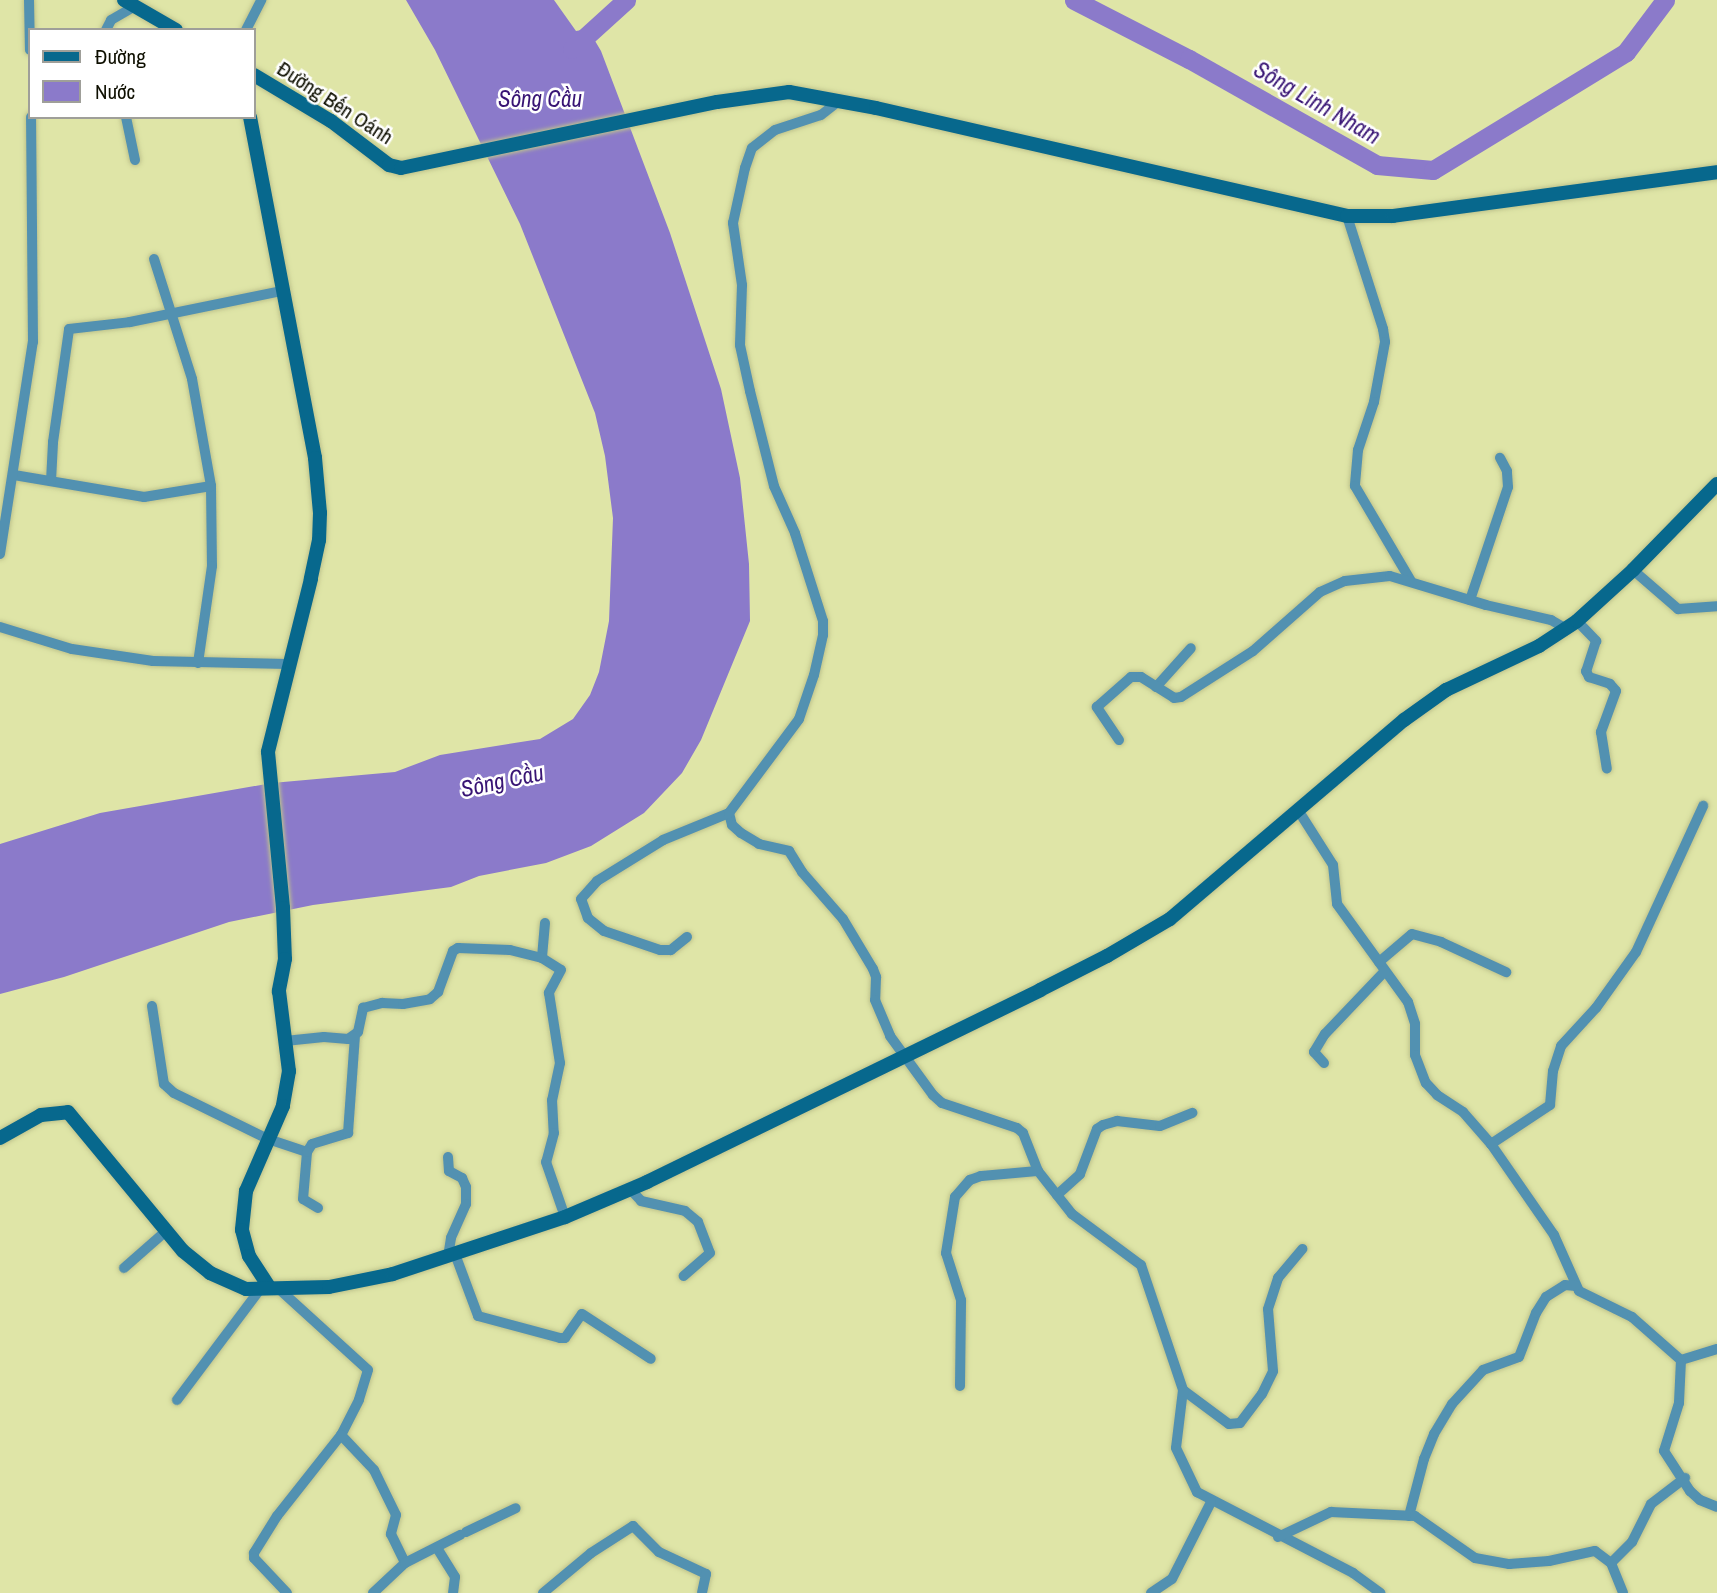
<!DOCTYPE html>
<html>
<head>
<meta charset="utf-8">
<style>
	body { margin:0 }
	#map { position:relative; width:1717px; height:1593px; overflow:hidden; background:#dfe5a7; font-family:"Archivo Narrow",sans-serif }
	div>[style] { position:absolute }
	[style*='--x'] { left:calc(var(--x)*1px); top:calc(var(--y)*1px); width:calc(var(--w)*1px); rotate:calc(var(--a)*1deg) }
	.water>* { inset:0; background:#8b7aca }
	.river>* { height:19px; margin:-9.5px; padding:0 9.5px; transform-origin:9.5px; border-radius:9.5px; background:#8b7aca }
	.roads { filter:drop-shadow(0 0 2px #bec38c) drop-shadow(0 0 2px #bec38c) }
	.street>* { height:10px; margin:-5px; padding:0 5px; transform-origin:5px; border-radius:5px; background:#5291b1 }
	.secondary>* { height:14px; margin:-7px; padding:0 7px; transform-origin:7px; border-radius:7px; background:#07688d }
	span { translate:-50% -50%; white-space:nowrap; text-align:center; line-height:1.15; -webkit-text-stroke:5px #fff; paint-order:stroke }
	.street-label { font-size:21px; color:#0e0f00 }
	.water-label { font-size:23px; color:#381474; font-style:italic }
	.legend { position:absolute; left:28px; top:28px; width:228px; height:91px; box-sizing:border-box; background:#fff; border:2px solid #9f9f99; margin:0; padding:9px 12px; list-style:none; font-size:21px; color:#0e0f00 }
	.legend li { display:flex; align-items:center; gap:14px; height:35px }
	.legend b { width:35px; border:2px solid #9f9f99 }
</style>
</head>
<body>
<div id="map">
	<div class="water">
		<i style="clip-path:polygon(406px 0,554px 0,576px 31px,588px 29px,601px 51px,670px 233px,721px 389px,740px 478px,749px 564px,750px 621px,701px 740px,682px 773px,644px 813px,591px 846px,546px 863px,479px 876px,451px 887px,313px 905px,229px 922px,64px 977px,0 994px,0 844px,100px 813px,272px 783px,395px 772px,440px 755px,540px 739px,573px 719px,590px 695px,599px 672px,609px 621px,613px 518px,605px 456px,595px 413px,520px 224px,435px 50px)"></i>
	</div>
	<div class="river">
		<i style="--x:1074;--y:0;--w:129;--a:27.2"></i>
		<i style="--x:1189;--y:59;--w:216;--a:29.4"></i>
		<i style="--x:1377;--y:165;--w:56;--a:5.1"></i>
		<i style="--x:1433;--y:170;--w:226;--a:-31.4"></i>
		<i style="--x:1626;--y:52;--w:65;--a:-53.1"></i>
		<i style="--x:572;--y:49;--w:73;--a:-42.2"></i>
	</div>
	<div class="roads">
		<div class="street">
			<i style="--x:29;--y:0;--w:50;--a:88.9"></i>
			<i style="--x:106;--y:30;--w:11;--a:-63"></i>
			<i style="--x:111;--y:20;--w:28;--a:-30"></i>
			<i style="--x:246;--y:30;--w:34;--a:-63"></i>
			<i style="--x:126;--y:117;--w:44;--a:78.2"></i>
			<i style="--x:1347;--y:216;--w:119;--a:72.3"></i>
			<i style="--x:1383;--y:329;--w:13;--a:81"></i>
			<i style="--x:1385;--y:342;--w:61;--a:100.4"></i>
			<i style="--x:1374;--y:402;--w:51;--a:108.4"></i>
			<i style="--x:1358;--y:450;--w:36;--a:95"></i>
			<i style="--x:1355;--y:486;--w:110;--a:59.5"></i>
			<i style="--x:154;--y:259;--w:126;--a:72.4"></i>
			<i style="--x:192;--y:379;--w:109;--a:79.9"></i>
			<i style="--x:211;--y:486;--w:80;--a:89.3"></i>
			<i style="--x:212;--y:566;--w:98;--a:98.2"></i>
			<i style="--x:14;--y:475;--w:132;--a:9.6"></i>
			<i style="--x:144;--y:497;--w:68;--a:-9.3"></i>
			<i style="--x:51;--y:481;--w:39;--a:-87"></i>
			<i style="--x:53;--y:442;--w:114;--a:-81.9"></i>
			<i style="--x:69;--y:329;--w:61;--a:-6.5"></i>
			<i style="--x:130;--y:322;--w:154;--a:-11.6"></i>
			<i style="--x:0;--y:554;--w:215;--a:-81.2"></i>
			<i style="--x:33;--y:342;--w:225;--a:-90.5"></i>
			<i style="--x:1633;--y:570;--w:60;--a:40.9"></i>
			<i style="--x:1678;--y:609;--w:39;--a:-4"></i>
			<i style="--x:1470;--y:600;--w:119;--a:-71.4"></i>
			<i style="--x:1508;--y:487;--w:16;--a:-94"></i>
			<i style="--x:1507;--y:471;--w:15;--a:-118"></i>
			<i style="--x:1577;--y:621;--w:28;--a:46"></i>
			<i style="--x:1596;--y:641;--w:32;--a:108"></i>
			<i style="--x:1586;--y:671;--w:7;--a:63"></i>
			<i style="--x:1589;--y:677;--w:22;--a:18"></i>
			<i style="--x:1610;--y:684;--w:9;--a:49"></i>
			<i style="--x:1616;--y:691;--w:44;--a:110.1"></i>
			<i style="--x:1601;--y:732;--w:37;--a:81"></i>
			<i style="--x:0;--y:627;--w:75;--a:17"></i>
			<i style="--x:72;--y:649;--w:82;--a:8.4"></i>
			<i style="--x:153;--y:661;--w:135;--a:1.3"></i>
			<i style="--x:1156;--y:687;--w:52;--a:-48.1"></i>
			<i style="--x:1119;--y:740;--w:40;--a:-124"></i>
			<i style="--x:1097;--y:707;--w:45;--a:-41.4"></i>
			<i style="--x:1131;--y:677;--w:10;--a:0"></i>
			<i style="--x:1141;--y:677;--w:39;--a:32"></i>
			<i style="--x:1174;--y:698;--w:7;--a:-8"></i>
			<i style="--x:1181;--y:697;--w:85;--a:-32.6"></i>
			<i style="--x:1253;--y:651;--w:89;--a:-41.4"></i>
			<i style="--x:1320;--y:592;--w:27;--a:-24"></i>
			<i style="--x:1345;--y:581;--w:45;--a:-6.3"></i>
			<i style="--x:1390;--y:576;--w:100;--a:16.8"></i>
			<i style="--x:1486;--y:605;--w:67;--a:13"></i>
			<i style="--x:1551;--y:620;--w:16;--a:30"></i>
			<i style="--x:1298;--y:810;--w:65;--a:57.5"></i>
			<i style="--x:1333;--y:865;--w:39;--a:84"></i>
			<i style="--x:1337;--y:904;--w:121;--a:54.1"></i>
			<i style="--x:1408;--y:1002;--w:23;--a:72"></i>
			<i style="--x:1415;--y:1024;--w:31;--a:90"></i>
			<i style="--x:1415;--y:1055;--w:30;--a:69"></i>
			<i style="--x:1426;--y:1083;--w:16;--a:47"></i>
			<i style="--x:1437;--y:1095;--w:31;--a:33"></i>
			<i style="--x:1463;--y:1112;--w:43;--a:48.8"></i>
			<i style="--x:1491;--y:1144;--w:111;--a:55.3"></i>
			<i style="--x:1554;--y:1235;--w:61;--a:65.9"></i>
			<i style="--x:1579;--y:1291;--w:59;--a:26.1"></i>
			<i style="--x:1632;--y:1317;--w:65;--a:41.3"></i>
			<i style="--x:1681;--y:1360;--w:38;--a:-17"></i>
			<i style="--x:729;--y:813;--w:12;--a:76"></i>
			<i style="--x:732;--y:825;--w:12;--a:42"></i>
			<i style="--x:741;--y:833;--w:21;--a:31"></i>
			<i style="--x:759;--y:844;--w:31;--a:13"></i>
			<i style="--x:789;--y:851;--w:25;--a:58"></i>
			<i style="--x:802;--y:872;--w:62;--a:48.9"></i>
			<i style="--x:843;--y:919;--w:58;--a:59"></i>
			<i style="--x:873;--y:969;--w:9;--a:69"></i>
			<i style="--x:876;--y:977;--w:23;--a:92"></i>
			<i style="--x:875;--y:1000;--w:39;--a:67"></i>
			<i style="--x:890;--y:1036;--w:73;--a:53.9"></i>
			<i style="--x:933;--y:1095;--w:12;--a:42"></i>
			<i style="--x:942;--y:1103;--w:79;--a:18.4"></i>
			<i style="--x:1017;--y:1128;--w:8;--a:40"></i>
			<i style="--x:1023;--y:1133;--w:41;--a:68.5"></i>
			<i style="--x:1038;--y:1171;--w:55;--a:51.7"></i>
			<i style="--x:1072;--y:1214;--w:86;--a:36.5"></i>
			<i style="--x:1141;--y:1265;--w:132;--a:71.4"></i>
			<i style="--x:1183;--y:1390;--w:58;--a:96.9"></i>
			<i style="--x:1176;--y:1448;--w:49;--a:64.5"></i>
			<i style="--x:1197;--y:1492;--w:176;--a:27.4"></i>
			<i style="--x:1353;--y:1573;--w:34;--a:36"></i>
			<i style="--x:545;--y:923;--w:35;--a:95"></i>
			<i style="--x:542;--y:958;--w:22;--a:32"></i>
			<i style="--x:561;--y:970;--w:26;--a:118"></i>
			<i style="--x:549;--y:993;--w:71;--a:81.1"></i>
			<i style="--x:560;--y:1063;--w:38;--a:102"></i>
			<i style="--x:552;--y:1100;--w:33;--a:87"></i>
			<i style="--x:554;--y:1133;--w:30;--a:105"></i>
			<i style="--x:546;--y:1162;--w:58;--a:70.9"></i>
			<i style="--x:687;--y:937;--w:21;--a:141"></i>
			<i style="--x:671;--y:950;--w:11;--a:180"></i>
			<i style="--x:660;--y:950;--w:59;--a:-161.3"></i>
			<i style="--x:604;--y:931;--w:21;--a:-141"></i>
			<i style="--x:588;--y:918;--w:20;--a:-110"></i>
			<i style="--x:581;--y:899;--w:24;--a:-48"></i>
			<i style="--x:597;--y:881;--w:78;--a:-31.8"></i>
			<i style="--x:663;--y:840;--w:71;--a:-22.2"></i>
			<i style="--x:729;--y:813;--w:117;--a:-53.3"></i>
			<i style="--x:799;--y:719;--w:46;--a:-71.2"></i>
			<i style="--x:814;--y:675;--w:41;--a:-77.3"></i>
			<i style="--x:823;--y:635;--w:14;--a:-90"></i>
			<i style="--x:823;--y:621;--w:92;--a:-107.7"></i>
			<i style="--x:795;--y:533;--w:51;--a:-114.1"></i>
			<i style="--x:774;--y:486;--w:98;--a:-104.2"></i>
			<i style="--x:750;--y:391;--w:47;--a:-102.3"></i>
			<i style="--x:740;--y:345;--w:60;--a:-88.1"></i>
			<i style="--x:742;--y:285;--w:63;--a:-98.3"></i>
			<i style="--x:733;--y:223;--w:56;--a:-77.7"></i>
			<i style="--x:745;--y:168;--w:21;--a:-71"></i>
			<i style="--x:752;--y:148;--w:29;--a:-38"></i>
			<i style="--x:775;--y:130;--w:48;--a:-18.1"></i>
			<i style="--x:821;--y:115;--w:24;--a:-38"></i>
			<i style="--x:1379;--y:962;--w:43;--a:-40.3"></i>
			<i style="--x:1412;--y:934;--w:30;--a:15"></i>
			<i style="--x:1441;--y:942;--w:72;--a:24.8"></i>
			<i style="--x:152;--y:1006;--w:79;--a:81.3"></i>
			<i style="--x:164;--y:1084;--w:13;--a:42"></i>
			<i style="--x:174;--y:1093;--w:105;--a:26.1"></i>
			<i style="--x:268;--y:1139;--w:41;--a:18.4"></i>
			<i style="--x:285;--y:1041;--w:39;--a:-6"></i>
			<i style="--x:324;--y:1037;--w:24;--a:5"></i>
			<i style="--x:348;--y:1039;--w:12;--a:-35"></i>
			<i style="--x:358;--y:1032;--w:25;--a:-78"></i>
			<i style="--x:363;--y:1008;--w:20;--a:-15"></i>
			<i style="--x:382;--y:1003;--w:21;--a:3"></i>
			<i style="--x:403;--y:1004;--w:27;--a:-10"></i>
			<i style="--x:430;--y:999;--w:11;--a:-41"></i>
			<i style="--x:438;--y:992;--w:44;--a:-69.9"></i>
			<i style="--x:453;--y:951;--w:6;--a:-31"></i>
			<i style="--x:458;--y:948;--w:52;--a:2.2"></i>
			<i style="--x:510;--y:950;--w:33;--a:14"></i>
			<i style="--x:1324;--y:1063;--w:15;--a:-132"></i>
			<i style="--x:1314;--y:1052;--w:21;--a:-59"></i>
			<i style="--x:1325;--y:1034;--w:87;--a:-46.4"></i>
			<i style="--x:1491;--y:1144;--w:71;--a:-33.5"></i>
			<i style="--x:1550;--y:1105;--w:34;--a:-85"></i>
			<i style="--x:1553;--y:1071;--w:26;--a:-72"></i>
			<i style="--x:1561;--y:1046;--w:52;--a:-47.4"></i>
			<i style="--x:1596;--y:1008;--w:69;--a:-54.5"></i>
			<i style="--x:1636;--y:952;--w:161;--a:-65.3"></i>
			<i style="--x:448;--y:1157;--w:14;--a:86"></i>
			<i style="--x:449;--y:1171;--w:15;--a:28"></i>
			<i style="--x:462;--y:1178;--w:10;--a:66"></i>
			<i style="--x:466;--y:1187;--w:17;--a:90"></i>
			<i style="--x:466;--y:1204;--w:37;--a:114"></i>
			<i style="--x:451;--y:1238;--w:18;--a:99"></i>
			<i style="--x:630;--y:1189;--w:16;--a:47"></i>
			<i style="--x:641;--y:1201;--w:45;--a:12.8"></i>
			<i style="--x:685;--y:1211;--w:17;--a:40"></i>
			<i style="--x:698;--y:1222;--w:33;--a:69"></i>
			<i style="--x:710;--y:1253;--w:35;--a:139"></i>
			<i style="--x:1057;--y:1195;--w:31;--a:-42"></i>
			<i style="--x:1080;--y:1174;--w:48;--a:-69.3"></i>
			<i style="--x:1097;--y:1129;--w:7;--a:-34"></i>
			<i style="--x:1103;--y:1125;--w:15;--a:-16"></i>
			<i style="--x:1117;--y:1121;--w:43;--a:6.6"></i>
			<i style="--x:1160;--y:1126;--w:35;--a:-22"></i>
			<i style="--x:318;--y:1208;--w:17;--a:-149"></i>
			<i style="--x:303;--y:1199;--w:47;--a:-85.1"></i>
			<i style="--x:307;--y:1152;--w:9;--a:-58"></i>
			<i style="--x:312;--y:1144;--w:38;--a:-17"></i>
			<i style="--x:348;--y:1133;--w:97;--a:-85.9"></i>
			<i style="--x:455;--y:1254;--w:66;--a:69.6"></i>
			<i style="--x:478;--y:1316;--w:85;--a:15"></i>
			<i style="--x:560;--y:1338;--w:5;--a:0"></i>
			<i style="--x:565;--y:1338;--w:29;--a:-55"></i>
			<i style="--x:582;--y:1314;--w:82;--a:33.1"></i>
			<i style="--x:124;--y:1268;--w:56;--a:-41.4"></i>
			<i style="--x:279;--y:1289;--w:120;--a:42.3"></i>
			<i style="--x:368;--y:1370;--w:31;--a:107"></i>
			<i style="--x:359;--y:1400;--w:39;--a:117"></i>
			<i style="--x:341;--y:1435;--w:103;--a:128.3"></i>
			<i style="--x:277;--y:1516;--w:44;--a:121.9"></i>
			<i style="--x:254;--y:1553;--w:5;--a:90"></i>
			<i style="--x:254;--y:1558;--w:48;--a:46.7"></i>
			<i style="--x:1681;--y:1360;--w:43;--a:92.7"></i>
			<i style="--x:1679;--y:1403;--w:50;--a:107.4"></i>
			<i style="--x:1664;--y:1451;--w:48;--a:57"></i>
			<i style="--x:1690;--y:1491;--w:13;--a:42"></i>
			<i style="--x:1700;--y:1500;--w:18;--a:22"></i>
			<i style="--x:960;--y:1386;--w:86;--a:-89.3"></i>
			<i style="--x:961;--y:1300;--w:49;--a:-107.7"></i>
			<i style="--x:946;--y:1253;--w:57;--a:-80.9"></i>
			<i style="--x:955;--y:1197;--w:23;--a:-49"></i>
			<i style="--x:970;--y:1180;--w:12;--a:-20"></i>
			<i style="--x:981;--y:1176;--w:57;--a:-5"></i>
			<i style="--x:1183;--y:1390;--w:57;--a:36.5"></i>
			<i style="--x:1229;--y:1424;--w:11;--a:-5"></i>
			<i style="--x:1240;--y:1423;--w:36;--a:-53"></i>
			<i style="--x:1262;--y:1394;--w:25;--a:-64"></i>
			<i style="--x:1273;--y:1371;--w:62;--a:-94.6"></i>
			<i style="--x:1268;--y:1309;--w:33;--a:-72"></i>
			<i style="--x:1278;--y:1278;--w:38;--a:-50"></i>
			<i style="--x:177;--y:1400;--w:140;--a:-53.1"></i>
			<i style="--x:341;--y:1435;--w:48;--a:46.7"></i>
			<i style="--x:374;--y:1470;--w:50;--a:63.9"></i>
			<i style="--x:396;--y:1515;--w:20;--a:105"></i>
			<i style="--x:391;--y:1534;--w:32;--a:64"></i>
			<i style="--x:1409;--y:1516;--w:59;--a:-75.3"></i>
			<i style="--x:1424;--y:1459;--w:27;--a:-68"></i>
			<i style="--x:1434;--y:1434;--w:35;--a:-59"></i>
			<i style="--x:1452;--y:1404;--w:46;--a:-47.6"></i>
			<i style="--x:1483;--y:1370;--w:38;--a:-20"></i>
			<i style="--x:1519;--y:1357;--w:47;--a:-68.9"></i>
			<i style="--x:1536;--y:1313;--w:19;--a:-58"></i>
			<i style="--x:1546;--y:1297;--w:22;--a:-32"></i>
			<i style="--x:1565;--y:1285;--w:11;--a:5"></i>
			<i style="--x:466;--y:1532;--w:55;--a:-25.6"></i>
			<i style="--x:1278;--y:1537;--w:59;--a:-25.3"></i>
			<i style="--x:1331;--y:1512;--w:84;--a:2.7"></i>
			<i style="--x:1415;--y:1516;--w:73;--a:35"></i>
			<i style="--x:1475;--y:1558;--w:35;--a:10"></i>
			<i style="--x:1509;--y:1564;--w:40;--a:-4.3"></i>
			<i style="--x:1549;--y:1561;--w:47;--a:-12.3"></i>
			<i style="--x:1595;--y:1551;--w:20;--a:37"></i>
			<i style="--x:1611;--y:1563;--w:32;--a:68"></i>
			<i style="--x:437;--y:1548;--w:34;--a:58"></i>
			<i style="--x:455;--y:1577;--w:16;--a:97"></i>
			<i style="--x:1611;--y:1563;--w:30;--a:-45"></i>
			<i style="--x:1632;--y:1542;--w:42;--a:-63.4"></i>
			<i style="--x:1651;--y:1504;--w:43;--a:-37.4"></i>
			<i style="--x:373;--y:1593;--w:44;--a:-43.2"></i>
			<i style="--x:405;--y:1563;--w:62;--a:-27"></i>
			<i style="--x:543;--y:1593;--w:62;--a:-39.8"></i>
			<i style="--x:591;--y:1553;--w:50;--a:-32.7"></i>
			<i style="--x:633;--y:1526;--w:37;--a:45"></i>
			<i style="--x:659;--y:1552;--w:52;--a:25.1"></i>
			<i style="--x:706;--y:1574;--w:19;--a:102"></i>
			<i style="--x:1151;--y:1593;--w:25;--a:-34"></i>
			<i style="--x:1172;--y:1579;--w:86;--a:-63.1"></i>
		</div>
		<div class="secondary">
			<i style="--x:124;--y:0;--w:60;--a:30"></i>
			<i style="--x:254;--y:75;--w:90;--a:30.9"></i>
			<i style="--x:331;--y:121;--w:73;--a:37.2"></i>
			<i style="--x:389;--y:165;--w:12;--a:14"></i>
			<i style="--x:401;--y:168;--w:323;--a:-11.8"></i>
			<i style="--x:717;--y:102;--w:73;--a:-7.9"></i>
			<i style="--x:789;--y:92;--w:88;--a:10.4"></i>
			<i style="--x:876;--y:108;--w:483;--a:12.9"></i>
			<i style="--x:1347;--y:216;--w:46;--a:0"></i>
			<i style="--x:1393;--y:216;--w:327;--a:-7.7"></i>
			<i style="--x:250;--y:117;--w:347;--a:79.2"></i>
			<i style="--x:315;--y:458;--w:55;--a:84.8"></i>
			<i style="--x:320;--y:513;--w:27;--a:92"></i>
			<i style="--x:319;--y:540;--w:40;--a:102"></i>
			<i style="--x:311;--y:579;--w:178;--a:104"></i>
			<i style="--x:268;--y:752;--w:157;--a:84.5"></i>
			<i style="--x:283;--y:908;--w:51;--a:87.8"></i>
			<i style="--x:285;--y:959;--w:33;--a:101"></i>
			<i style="--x:279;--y:991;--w:81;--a:82.9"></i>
			<i style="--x:289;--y:1071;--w:36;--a:100"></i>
			<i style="--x:283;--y:1106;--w:93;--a:113.5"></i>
			<i style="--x:246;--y:1191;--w:39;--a:96"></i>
			<i style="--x:242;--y:1230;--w:27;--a:75"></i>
			<i style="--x:249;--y:1256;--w:38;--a:57"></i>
			<i style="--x:0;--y:1138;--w:47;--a:-29.3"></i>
			<i style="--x:41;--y:1115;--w:27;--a:-6"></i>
			<i style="--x:68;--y:1112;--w:180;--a:50.4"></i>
			<i style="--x:183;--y:1251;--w:35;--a:39"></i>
			<i style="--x:210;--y:1273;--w:39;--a:24"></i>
			<i style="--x:246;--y:1289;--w:83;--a:-1.4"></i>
			<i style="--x:329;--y:1287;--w:65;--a:-11.5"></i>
			<i style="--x:393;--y:1274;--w:181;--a:-18.3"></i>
			<i style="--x:565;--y:1217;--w:89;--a:-23.1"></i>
			<i style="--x:647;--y:1182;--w:437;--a:-26"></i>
			<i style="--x:1040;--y:990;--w:75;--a:-26.9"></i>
			<i style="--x:1107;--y:956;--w:73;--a:-30.4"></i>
			<i style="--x:1170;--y:919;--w:307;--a:-40.4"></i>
			<i style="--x:1404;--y:720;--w:52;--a:-35.5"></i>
			<i style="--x:1446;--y:690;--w:103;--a:-25.3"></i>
			<i style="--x:1539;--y:646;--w:45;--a:-33.3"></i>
			<i style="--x:1577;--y:621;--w:76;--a:-42.3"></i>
			<i style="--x:1633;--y:570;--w:120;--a:-45.7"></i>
		</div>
	</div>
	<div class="street-label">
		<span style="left:335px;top:103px;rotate:33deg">Đường Bến Oánh</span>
	</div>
	<div class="water-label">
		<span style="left:540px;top:99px">Sông Cầu</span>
		<span style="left:1317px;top:103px;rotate:30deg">Sông Linh Nham</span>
		<span style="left:502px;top:781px;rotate:-12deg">Sông Cầu</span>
	</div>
	<ul class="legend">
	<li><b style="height:9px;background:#07688d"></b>Đường</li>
	<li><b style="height:19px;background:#8b7aca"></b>Nước</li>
	</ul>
</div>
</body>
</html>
